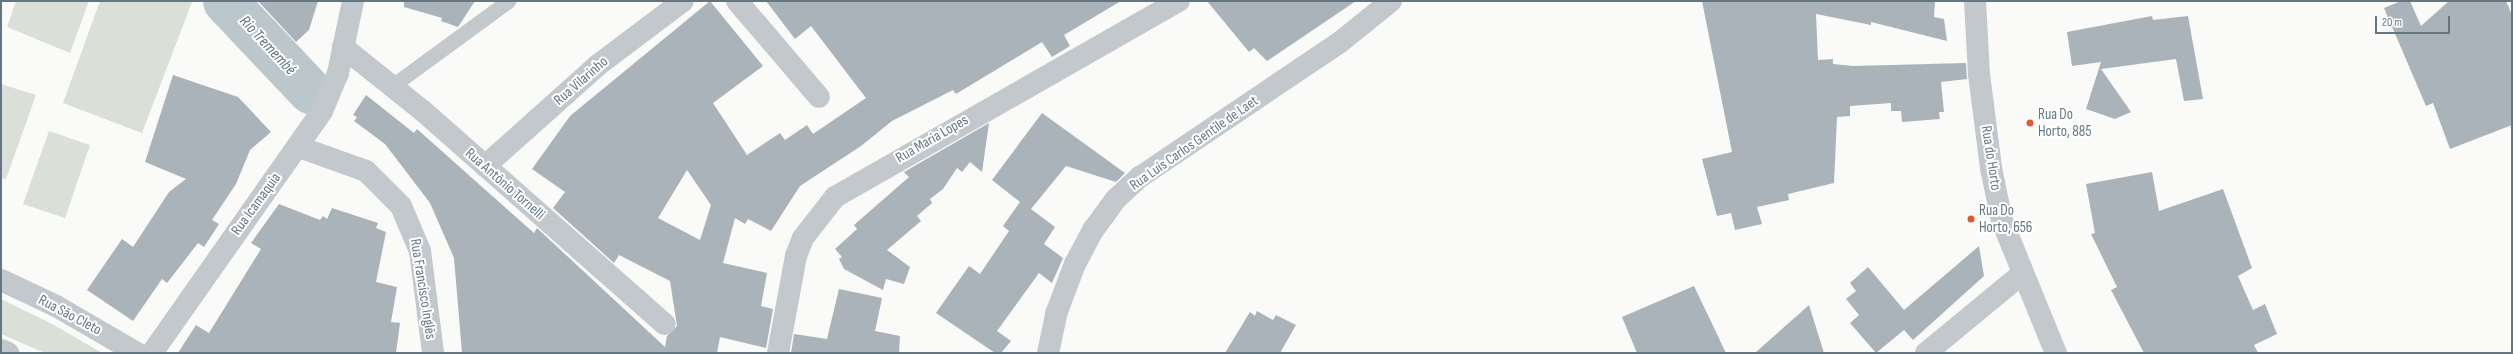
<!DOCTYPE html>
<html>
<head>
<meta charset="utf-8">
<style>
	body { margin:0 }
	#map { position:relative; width:2513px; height:354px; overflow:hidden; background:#fafaf8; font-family:"Sofia Sans Condensed",sans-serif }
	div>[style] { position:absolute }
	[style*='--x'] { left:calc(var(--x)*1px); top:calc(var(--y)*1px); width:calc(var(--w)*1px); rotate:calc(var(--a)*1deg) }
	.green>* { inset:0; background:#dadfd7 }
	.river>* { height:45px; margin:-22.5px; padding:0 22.5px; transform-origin:22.5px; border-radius:22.5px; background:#bbc7cb }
	.building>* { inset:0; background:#aab3b9 }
	.service>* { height:15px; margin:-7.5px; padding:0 7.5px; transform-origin:7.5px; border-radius:7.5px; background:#c3c8cc }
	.minor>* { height:22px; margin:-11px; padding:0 11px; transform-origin:11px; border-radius:11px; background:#c3c8cc }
	.tertiary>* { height:22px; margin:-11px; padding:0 11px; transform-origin:11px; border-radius:11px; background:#c3c8cc }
	.dots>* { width:11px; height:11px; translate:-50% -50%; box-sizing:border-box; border:2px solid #fff; border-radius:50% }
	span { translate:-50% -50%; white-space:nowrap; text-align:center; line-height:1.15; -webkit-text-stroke:4px #fff; paint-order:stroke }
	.street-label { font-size:15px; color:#657683 }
	.poi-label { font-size:15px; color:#657683 }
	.left { translate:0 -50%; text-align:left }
	.water-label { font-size:16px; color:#60757c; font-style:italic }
	.frame { position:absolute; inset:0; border:2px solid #657683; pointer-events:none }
	.scale { position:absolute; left:2375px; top:16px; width:75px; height:18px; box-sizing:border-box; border:2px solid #657683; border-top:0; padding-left:5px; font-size:12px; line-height:14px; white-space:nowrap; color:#657683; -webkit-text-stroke:3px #fff; paint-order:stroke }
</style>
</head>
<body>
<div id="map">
	<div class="green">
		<i style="clip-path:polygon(16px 1px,89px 1px,70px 53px,7px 27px)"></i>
		<i style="clip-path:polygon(100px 1px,192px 2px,142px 133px,63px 103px)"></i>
		<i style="clip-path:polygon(1px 84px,36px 95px,6px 179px,1px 178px)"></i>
		<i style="clip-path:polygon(49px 131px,90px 145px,65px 218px,23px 204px)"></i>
		<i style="clip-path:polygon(1px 299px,54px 325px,102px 353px,45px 353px,1px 334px)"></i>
	</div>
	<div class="river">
		<i style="--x:225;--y:1;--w:124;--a:46.6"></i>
	</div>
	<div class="building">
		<i style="clip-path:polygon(258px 1px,318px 1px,309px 30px,296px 42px)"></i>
		<i style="clip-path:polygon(404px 1px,475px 1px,458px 27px,441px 21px,442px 18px,404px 7px)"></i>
		<i style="clip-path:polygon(evenodd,710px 1px,763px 66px,713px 103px,747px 155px,780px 133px,785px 140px,807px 125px,813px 134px,866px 98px,811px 26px,795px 39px,766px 1px,1121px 1px,1064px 35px,1070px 46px,1052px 57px,1042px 42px,956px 94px,953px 90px,892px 121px,861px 146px,800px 186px,771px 231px,748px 219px,745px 224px,735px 218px,723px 263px,767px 273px,761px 306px,773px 309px,766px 348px,720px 337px,717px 353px,462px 353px,454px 258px,430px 203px,385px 144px,354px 121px,357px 117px,353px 115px,366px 95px,414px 133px,417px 129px,534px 233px,537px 228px,665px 347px,667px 336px,677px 326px,670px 281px,619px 255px,614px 263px,553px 208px,565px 192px,532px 169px,570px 116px,710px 1px,687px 170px,711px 205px,700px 240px,658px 218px,687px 170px)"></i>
		<i style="clip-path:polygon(1207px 1px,1356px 1px,1267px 61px,1254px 48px,1249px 52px)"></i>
		<i style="clip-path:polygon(1702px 1px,1935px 1px,1934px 17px,1944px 19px,1947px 41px,1871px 22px,1871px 25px,1816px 14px,1818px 60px,1833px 59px,1833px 64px,1853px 66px,1966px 63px,1967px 79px,1941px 82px,1944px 112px,1939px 112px,1940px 119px,1902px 122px,1901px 111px,1891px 111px,1891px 103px,1850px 106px,1850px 116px,1837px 117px,1834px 183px,1788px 194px,1789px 200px,1757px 207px,1762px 224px,1735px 230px,1731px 213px,1717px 216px,1702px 159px,1732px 152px)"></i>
		<i style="clip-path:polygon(2401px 1px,2410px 1px,2421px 26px,2449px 1px,2506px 1px,2512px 15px,2512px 125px,2450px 149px,2433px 103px,2426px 106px,2384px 8px)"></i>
		<i style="clip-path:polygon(2152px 16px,2153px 20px,2188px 16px,2203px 99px,2184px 101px,2176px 59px,2101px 69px,2131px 112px,2115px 119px,2086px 109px,2101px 62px,2072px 66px,2067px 32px)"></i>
		<i style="clip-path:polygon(173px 75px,238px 97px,271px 132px,250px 150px,236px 184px,212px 220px,219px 224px,204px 247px,198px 243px,167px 283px,162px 279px,133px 321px,87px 290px,122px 239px,133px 247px,169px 192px,186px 179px,145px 162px)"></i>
		<i style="clip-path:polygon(1042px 113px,1125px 173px,1116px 182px,1066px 166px,1031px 209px,1055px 227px,1044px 244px,1063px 258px,1052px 283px,1039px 273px,997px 331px,1011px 341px,1001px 353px,995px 353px,936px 313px,969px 266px,980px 274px,1009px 231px,1003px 226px,1020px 202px,992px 180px)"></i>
		<i style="clip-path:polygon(989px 123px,982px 172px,970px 162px,962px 172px,957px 168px,943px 189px,930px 199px,932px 203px,917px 216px,921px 221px,887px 250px,910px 267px,904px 284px,886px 279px,883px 290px,844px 269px,839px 259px,842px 257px,835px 249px,857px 229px,854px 225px,909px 177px,904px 172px)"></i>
		<i style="clip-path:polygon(2152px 172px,2159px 211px,2223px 189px,2252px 268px,2238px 276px,2253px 310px,2265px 304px,2277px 334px,2254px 345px,2258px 353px,2144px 353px,2111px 290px,2117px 287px,2091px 234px,2095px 233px,2086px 184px)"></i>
		<i style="clip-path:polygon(279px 204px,320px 220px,323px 216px,327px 219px,332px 208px,378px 223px,376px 228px,386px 232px,376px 282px,397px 287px,391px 322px,400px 323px,396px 353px,178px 353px,196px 325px,209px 333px,261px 249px,251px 243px)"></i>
		<i style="clip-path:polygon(1979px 246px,1984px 276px,1913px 340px,1904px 330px,1876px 353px,1850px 323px,1859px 315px,1846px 299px,1856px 291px,1850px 283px,1868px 267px,1904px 310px)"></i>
		<i style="clip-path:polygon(1694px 286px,1726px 353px,1637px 353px,1622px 317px)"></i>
		<i style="clip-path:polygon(839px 289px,882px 298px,875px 331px,900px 336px,899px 353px,791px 353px,794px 334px,827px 339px)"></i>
		<i style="clip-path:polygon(1809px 305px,1824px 353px,1755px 353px)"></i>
		<i style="clip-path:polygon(1257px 311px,1273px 320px,1276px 315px,1296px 325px,1280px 353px,1225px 353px,1250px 312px,1255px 316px)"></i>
	</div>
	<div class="service">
		<i style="--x:392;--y:86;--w:144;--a:-36.2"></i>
	</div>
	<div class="minor">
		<i style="--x:737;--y:1;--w:126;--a:49.5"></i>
		<i style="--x:343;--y:47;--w:102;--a:38.7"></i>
		<i style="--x:423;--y:111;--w:322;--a:41.4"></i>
		<i style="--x:299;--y:147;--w:71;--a:19.7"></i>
		<i style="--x:366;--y:171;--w:49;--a:45"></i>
		<i style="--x:401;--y:206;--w:49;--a:67.1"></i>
		<i style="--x:420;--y:251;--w:103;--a:82.7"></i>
		<i style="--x:485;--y:166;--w:152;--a:-41.8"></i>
		<i style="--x:598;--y:65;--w:106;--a:-37"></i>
		<i style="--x:1;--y:280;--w:61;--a:25.3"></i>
		<i style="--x:56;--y:306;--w:94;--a:30.1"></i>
		<i style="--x:1;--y:350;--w:8;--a:23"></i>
		<i style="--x:152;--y:353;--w:296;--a:-54.9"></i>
		<i style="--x:322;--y:111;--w:41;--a:-67.2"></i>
		<i style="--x:338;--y:73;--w:74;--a:-78.2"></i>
		<i style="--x:778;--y:353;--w:99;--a:-79.5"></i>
		<i style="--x:796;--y:256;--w:19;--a:-69"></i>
		<i style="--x:803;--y:238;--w:52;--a:-52"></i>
		<i style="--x:835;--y:197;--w:396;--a:-29.7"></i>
		<i style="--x:1048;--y:353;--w:40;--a:-78"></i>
		<i style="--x:1056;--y:314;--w:53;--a:-69.2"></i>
		<i style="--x:1075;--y:264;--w:40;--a:-62"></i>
		<i style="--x:1094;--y:229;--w:37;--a:-54"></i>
		<i style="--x:1116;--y:199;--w:33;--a:-43"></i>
		<i style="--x:1140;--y:177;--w:240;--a:-34"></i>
		<i style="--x:1339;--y:43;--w:67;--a:-38.9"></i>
		<i style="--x:1926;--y:353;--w:124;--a:-39.5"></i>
	</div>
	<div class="tertiary">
		<i style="--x:1975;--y:1;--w:73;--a:86.9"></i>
		<i style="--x:1979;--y:74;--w:95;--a:82.7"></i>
		<i style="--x:1991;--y:168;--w:54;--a:78.3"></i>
		<i style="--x:2002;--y:221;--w:143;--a:67.8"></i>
	</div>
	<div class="dots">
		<i style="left:2030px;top:123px;background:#e4572e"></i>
		<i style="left:1971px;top:219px;background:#e4572e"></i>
	</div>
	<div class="street-label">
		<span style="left:581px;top:81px;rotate:-41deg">Rua Vilarinho</span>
		<span style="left:932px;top:139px;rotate:-30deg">Rua Maria Lopes</span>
		<span style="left:1194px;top:143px;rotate:-35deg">Rua Luís Carlos Gentile de Laet</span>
		<span style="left:1991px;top:158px;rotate:81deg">Rua do Horto</span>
		<span style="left:505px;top:184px;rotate:41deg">Rua Antônio Tornelli</span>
		<span style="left:256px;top:204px;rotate:-54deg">Rua Icamaquia</span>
		<span style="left:423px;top:289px;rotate:81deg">Rua Francisco Inglês</span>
		<span style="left:70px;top:315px;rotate:28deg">Rua São Cleto</span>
	</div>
	<div class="poi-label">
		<span class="left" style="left:2038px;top:123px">Rua Do<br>Horto, 885</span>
		<span class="left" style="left:1979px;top:219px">Rua Do<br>Horto, 656</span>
	</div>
	<div class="water-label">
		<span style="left:267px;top:46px;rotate:47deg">Rio Tremembé</span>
	</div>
	<div class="frame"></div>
	<div class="scale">20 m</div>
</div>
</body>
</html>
